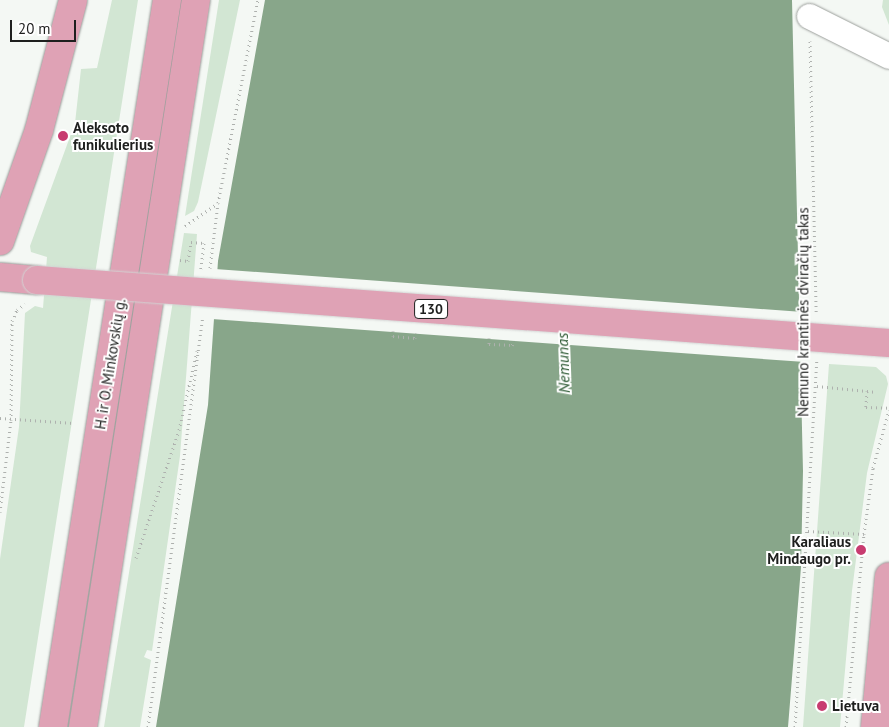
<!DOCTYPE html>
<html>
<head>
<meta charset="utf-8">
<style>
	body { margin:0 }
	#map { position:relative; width:889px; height:727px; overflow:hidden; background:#f4f8f4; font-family:"PT Sans",sans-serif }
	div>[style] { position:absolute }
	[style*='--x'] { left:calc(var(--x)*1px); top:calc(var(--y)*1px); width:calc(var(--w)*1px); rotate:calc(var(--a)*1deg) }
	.green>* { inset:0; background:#d2e6d3 }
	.water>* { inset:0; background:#88a68a }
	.pier>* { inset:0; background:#f4f8f4 }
	.path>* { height:3px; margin-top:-1.5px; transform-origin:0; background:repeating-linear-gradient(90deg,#aeb1ae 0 1px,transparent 0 5px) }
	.roads { filter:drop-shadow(0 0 1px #9c9f9c) drop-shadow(0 0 1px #9c9f9c) }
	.minor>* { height:25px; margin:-12.5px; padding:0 12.5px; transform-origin:12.5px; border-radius:12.5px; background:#fff }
	.major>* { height:28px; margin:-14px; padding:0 14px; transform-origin:14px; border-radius:14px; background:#dfa2b5 }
	.path-bridge>* { height:3px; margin-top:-1.5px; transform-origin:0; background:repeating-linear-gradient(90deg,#aeb1ae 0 1px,transparent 0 5px) }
	.bridges { filter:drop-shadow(0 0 1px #d2d2d2) drop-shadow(0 0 1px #d2d2d2) }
	.major-bridge>* { height:28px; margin:-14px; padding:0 14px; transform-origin:14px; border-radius:14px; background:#dfa2b5 }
	.dots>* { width:14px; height:14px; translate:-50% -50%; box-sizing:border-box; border:2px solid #fff; border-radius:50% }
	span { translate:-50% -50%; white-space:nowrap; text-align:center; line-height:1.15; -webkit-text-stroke:4px #fff; paint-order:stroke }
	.shield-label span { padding:1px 4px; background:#fff; border:1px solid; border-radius:4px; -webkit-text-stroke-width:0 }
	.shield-label { font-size:14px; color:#1e1f1e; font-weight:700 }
	.poi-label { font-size:15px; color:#1e1f1e; font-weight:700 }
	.left { translate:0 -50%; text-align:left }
	.right { translate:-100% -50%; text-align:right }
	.street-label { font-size:15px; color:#1e1f1e }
	.water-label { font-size:16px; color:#27552e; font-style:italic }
	.scale { position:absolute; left:10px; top:20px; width:66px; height:22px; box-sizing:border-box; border:2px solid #1e1f1e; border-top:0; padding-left:6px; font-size:15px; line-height:18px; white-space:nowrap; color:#1e1f1e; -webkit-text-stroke:4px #fff; paint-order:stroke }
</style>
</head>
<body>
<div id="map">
	<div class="green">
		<i style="clip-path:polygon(112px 0,138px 0,24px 727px,0 727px,0 559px,19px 427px,25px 313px,35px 306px,43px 308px,47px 257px,31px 252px,30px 246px,75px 123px,81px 69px,97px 68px)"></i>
		<i style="clip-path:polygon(181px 0,187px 0,72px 727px,65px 727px)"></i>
		<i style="clip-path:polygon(219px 0,240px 0,198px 202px,194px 211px,185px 216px)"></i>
		<i style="clip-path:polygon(883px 0,889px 0,889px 25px,882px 7px)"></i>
		<i style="clip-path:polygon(184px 233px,197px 234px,180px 456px,152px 651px,147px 650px,144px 657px,151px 660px,140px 727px,104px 727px)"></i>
		<i style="clip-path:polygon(829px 364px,876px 367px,886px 376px,888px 384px,867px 473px,852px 591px,840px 727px,803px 727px)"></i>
	</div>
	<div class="water">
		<i style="clip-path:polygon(265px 0,792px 0,803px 471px,801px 567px,788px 727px,156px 727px,208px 405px,218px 261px)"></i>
	</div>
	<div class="pier">
		<i style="clip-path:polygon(215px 269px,803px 312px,805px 362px,212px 319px)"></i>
	</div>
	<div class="path">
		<i style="--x:810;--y:41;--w:274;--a:88.7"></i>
		<i style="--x:185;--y:226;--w:40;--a:-34.9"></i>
		<i style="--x:180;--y:260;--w:8;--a:7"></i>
		<i style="--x:188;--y:261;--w:19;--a:-81"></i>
		<i style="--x:191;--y:242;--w:13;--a:4"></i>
		<i style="--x:204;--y:243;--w:26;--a:97"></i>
		<i style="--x:210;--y:268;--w:65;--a:-83"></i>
		<i style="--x:218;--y:203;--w:207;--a:-78.9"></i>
		<i style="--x:817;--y:386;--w:60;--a:5.7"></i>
		<i style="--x:867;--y:391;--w:16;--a:94"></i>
		<i style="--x:866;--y:407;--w:23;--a:2"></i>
		<i style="--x:0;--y:418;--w:74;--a:3.9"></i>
		<i style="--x:0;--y:512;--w:93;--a:-83.2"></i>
		<i style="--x:11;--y:420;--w:99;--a:-89.4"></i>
		<i style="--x:12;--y:321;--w:12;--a:-66"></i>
		<i style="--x:17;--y:310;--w:10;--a:-37"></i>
		<i style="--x:808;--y:531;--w:56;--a:3.1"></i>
		<i style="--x:136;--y:558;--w:135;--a:-71.4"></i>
		<i style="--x:179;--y:430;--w:81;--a:-77.2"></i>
		<i style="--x:148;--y:727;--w:415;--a:-82.4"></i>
		<i style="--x:795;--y:727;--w:367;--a:-86.6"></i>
		<i style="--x:846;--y:727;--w:194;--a:-84.7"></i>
		<i style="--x:864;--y:534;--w:67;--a:-82.2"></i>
		<i style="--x:873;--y:468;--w:60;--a:-74.6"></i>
	</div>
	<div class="roads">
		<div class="minor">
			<i style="--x:809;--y:16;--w:89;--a:26.6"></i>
		</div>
		<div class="major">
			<i style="--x:0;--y:241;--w:118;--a:-70.6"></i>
			<i style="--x:39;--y:130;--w:134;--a:-75.3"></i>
			<i style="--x:0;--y:277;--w:37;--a:5"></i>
			<i style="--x:53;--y:727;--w:736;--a:-81.09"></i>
			<i style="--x:83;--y:727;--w:736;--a:-81.17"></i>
			<i style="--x:875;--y:727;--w:151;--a:-84.7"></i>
		</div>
	</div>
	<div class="path-bridge">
		<i style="--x:393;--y:331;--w:5;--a:90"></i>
		<i style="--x:393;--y:336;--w:22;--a:5"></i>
		<i style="--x:415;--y:338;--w:5;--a:-79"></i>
		<i style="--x:489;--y:338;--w:6;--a:90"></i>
		<i style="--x:489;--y:344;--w:23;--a:2"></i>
		<i style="--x:512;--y:345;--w:5;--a:-53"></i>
	</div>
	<div class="bridges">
		<div class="major-bridge">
			<i style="--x:37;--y:280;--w:854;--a:4.23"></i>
		</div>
	</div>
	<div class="dots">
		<i style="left:63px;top:136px;background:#c83c70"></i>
		<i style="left:861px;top:550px;background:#c83c70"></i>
		<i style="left:822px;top:706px;background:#c83c70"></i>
	</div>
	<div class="shield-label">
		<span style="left:431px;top:309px">130</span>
	</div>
	<div class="poi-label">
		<span class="left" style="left:73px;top:136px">Aleksoto<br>funikulierius</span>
		<span class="right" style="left:851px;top:550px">Karaliaus<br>Mindaugo pr.</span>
		<span class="left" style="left:832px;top:706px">Lietuva</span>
	</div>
	<div class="street-label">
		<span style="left:803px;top:312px;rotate:-90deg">Nemuno krantinės dviračių takas</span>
		<span style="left:110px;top:364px;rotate:-81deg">H. ir O. Minkovskių g.</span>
	</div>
	<div class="water-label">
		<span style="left:563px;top:363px;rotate:-92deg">Nemunas</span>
	</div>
	<div class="scale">20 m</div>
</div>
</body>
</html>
